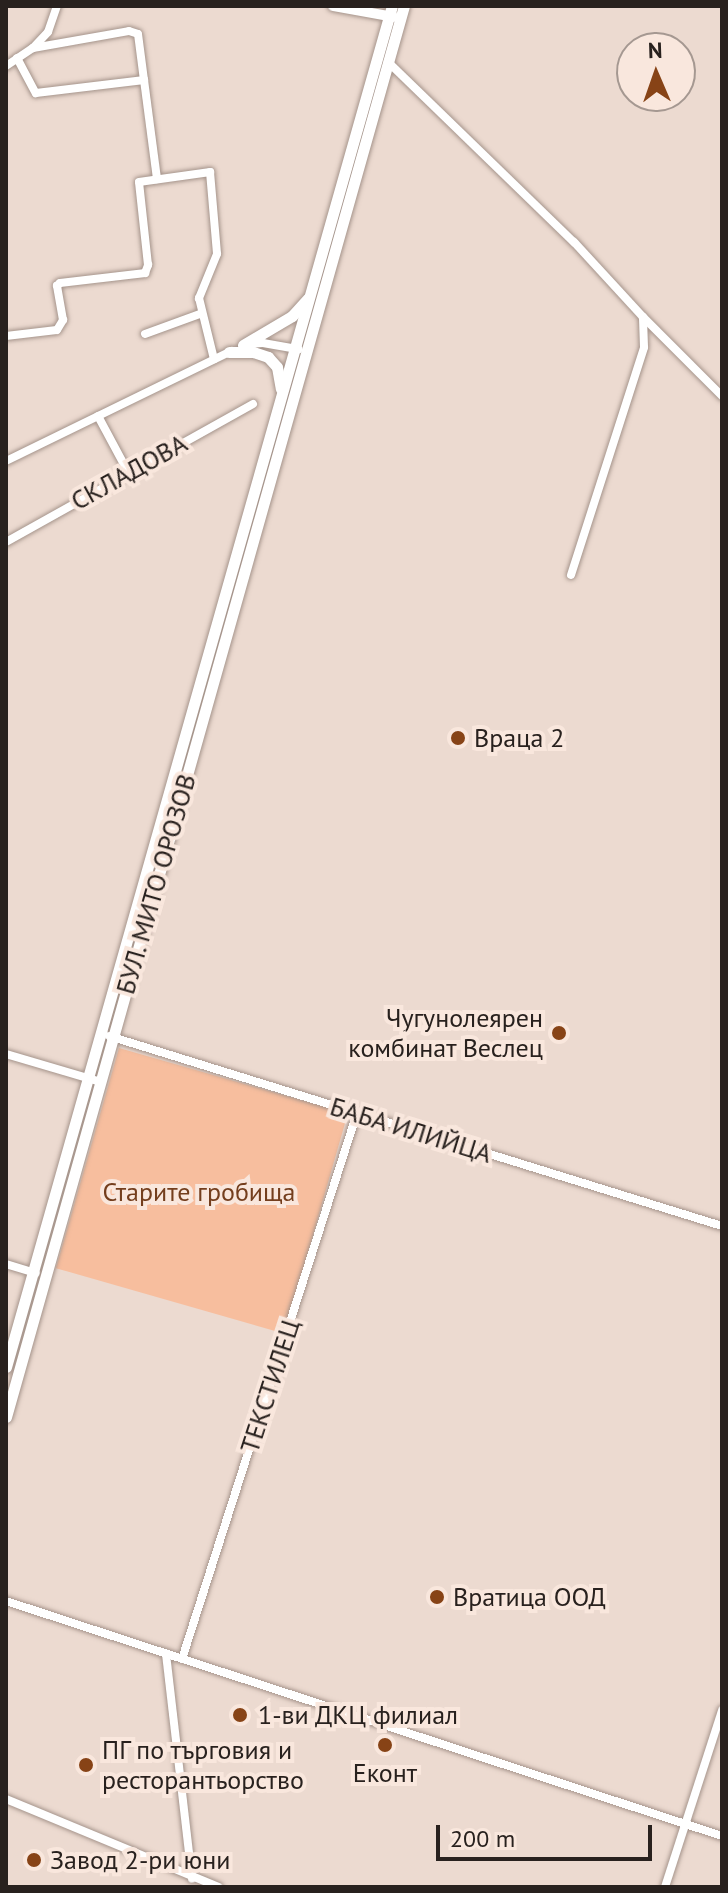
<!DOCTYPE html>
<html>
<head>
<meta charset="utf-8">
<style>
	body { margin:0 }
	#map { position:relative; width:728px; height:1893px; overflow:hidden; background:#ecdad0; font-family:"PT Sans",sans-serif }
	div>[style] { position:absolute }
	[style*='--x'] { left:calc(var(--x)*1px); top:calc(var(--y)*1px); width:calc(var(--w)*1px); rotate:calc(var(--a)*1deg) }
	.green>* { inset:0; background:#f7be9e; transform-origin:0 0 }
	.roads { filter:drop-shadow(0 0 2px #a5948b) drop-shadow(0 0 2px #a5948b) }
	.minor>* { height:8px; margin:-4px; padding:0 4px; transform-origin:4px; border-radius:4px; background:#fff }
	.tertiary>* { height:10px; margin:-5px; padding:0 5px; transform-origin:5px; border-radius:5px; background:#fff }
	.secondary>* { height:11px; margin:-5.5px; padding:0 5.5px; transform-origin:5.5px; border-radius:5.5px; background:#fff }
	.dots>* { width:22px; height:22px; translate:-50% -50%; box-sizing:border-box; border:4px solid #f9e7dd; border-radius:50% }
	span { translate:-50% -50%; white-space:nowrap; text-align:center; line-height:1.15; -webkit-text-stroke:8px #f9e7dd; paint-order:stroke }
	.street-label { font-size:26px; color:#28211e }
	.poi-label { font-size:26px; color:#28211e }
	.left { translate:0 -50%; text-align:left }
	.right { translate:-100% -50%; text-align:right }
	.park-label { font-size:26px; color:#743e1d }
	.frame { position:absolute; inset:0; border:8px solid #28211e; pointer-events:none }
	.north { position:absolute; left:616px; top:32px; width:80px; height:80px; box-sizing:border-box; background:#f9e7dd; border:2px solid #a59891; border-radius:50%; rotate:358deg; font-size:22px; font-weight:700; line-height:32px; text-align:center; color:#28211e }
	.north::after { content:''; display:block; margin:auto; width:28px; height:36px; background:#874316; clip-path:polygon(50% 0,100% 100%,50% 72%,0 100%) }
	.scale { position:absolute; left:436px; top:1825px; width:216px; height:36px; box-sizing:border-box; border:4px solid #28211e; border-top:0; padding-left:10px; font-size:24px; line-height:28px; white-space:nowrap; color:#28211e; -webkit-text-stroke:6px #f9e7dd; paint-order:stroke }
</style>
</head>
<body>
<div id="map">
	<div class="green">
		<i style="left:119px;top:1048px;width:238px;height:229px;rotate:16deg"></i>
	</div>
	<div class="roads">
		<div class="minor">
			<i style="--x:33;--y:48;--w:97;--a:-10"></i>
			<i style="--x:129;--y:31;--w:9;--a:18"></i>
			<i style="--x:138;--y:34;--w:46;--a:82.6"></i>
			<i style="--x:17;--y:58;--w:40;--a:62"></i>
			<i style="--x:36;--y:93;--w:109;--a:-6.9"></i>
			<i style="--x:144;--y:80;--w:100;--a:82.5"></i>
			<i style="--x:388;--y:62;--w:259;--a:44.1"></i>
			<i style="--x:574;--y:242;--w:102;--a:47.4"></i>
			<i style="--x:643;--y:317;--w:112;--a:45"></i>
			<i style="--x:6;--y:66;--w:32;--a:-34"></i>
			<i style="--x:33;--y:48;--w:22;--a:-47"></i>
			<i style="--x:48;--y:32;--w:28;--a:-71"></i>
			<i style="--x:145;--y:334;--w:59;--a:-20"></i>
			<i style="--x:6;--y:336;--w:51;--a:-6.7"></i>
			<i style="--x:57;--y:330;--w:12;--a:-59"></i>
			<i style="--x:63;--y:320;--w:35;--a:-100"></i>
			<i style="--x:57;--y:286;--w:4;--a:-45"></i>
			<i style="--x:60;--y:283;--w:86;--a:-6.7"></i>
			<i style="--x:145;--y:273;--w:9;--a:-69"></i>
			<i style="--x:148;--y:265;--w:83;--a:-96.2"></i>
			<i style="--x:139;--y:182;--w:72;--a:-8"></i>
			<i style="--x:210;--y:172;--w:82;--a:85.1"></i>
			<i style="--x:217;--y:254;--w:48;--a:112.2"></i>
			<i style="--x:199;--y:298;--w:63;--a:76.2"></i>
			<i style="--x:248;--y:344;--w:15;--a:-4"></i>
			<i style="--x:263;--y:343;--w:36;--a:10"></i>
			<i style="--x:98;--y:416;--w:64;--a:61.8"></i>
			<i style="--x:6;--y:461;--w:251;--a:-26"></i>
			<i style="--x:6;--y:542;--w:283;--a:-29.2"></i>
			<i style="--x:571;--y:575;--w:239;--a:-72.2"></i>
			<i style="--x:644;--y:347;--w:30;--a:-92"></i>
			<i style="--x:109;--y:1036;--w:642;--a:17.22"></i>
			<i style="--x:6;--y:1054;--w:99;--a:16.4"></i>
			<i style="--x:6;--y:1264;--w:31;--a:17"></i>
			<i style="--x:6;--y:1601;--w:754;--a:18.17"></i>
			<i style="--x:166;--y:1654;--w:226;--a:83.4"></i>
			<i style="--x:182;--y:1659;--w:573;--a:-72.23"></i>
			<i style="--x:6;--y:1799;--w:230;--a:22.5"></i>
			<i style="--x:665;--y:1887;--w:186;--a:-72.1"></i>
		</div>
		<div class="tertiary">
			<i style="--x:333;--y:6;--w:62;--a:10.2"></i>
		</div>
		<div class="secondary">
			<i style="--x:243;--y:345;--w:57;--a:-30.6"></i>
			<i style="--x:292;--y:316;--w:24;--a:-48"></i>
			<i style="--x:229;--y:352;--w:24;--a:0"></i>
			<i style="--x:253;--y:352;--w:16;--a:18"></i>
			<i style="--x:268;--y:357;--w:13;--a:48"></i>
			<i style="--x:277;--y:367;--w:22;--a:80"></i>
			<i style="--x:6;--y:1367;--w:1415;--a:-74.17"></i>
			<i style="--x:6;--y:1417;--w:1466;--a:-74.25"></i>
		</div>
	</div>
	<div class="dots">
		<i style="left:458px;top:738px;background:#874316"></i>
		<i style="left:559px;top:1033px;background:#874316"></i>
		<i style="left:437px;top:1597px;background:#874316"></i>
		<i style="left:240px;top:1715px;background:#874316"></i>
		<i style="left:385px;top:1745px;background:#874316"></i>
		<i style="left:86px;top:1765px;background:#874316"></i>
		<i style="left:34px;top:1860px;background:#874316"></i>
	</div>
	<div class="street-label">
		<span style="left:129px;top:472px;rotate:-29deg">СКЛАДОВА</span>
		<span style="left:156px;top:884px;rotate:-74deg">БУЛ. МИТО ОРОЗОВ</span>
		<span style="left:411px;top:1130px;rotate:17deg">БАБА ИЛИЙЦА</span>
		<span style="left:270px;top:1386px;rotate:-72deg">ТЕКСТИЛЕЦ</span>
	</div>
	<div class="poi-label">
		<span class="left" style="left:474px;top:738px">Враца 2</span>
		<span class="right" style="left:543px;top:1033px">Чугунолеярен<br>комбинат Веслец</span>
		<span class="left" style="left:453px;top:1597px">Вратица ООД</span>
		<span class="left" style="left:258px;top:1715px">1-ви ДКЦ филиал</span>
		<span class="left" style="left:102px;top:1765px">ПГ по търговия и<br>ресторантьорство</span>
		<span style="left:385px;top:1773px">Еконт</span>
		<span class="left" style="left:50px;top:1860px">Завод 2-ри юни</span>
	</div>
	<div class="park-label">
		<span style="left:199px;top:1192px">Старите гробища</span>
	</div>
	<div class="frame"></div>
	<div class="north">N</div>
	<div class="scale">200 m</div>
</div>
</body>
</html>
